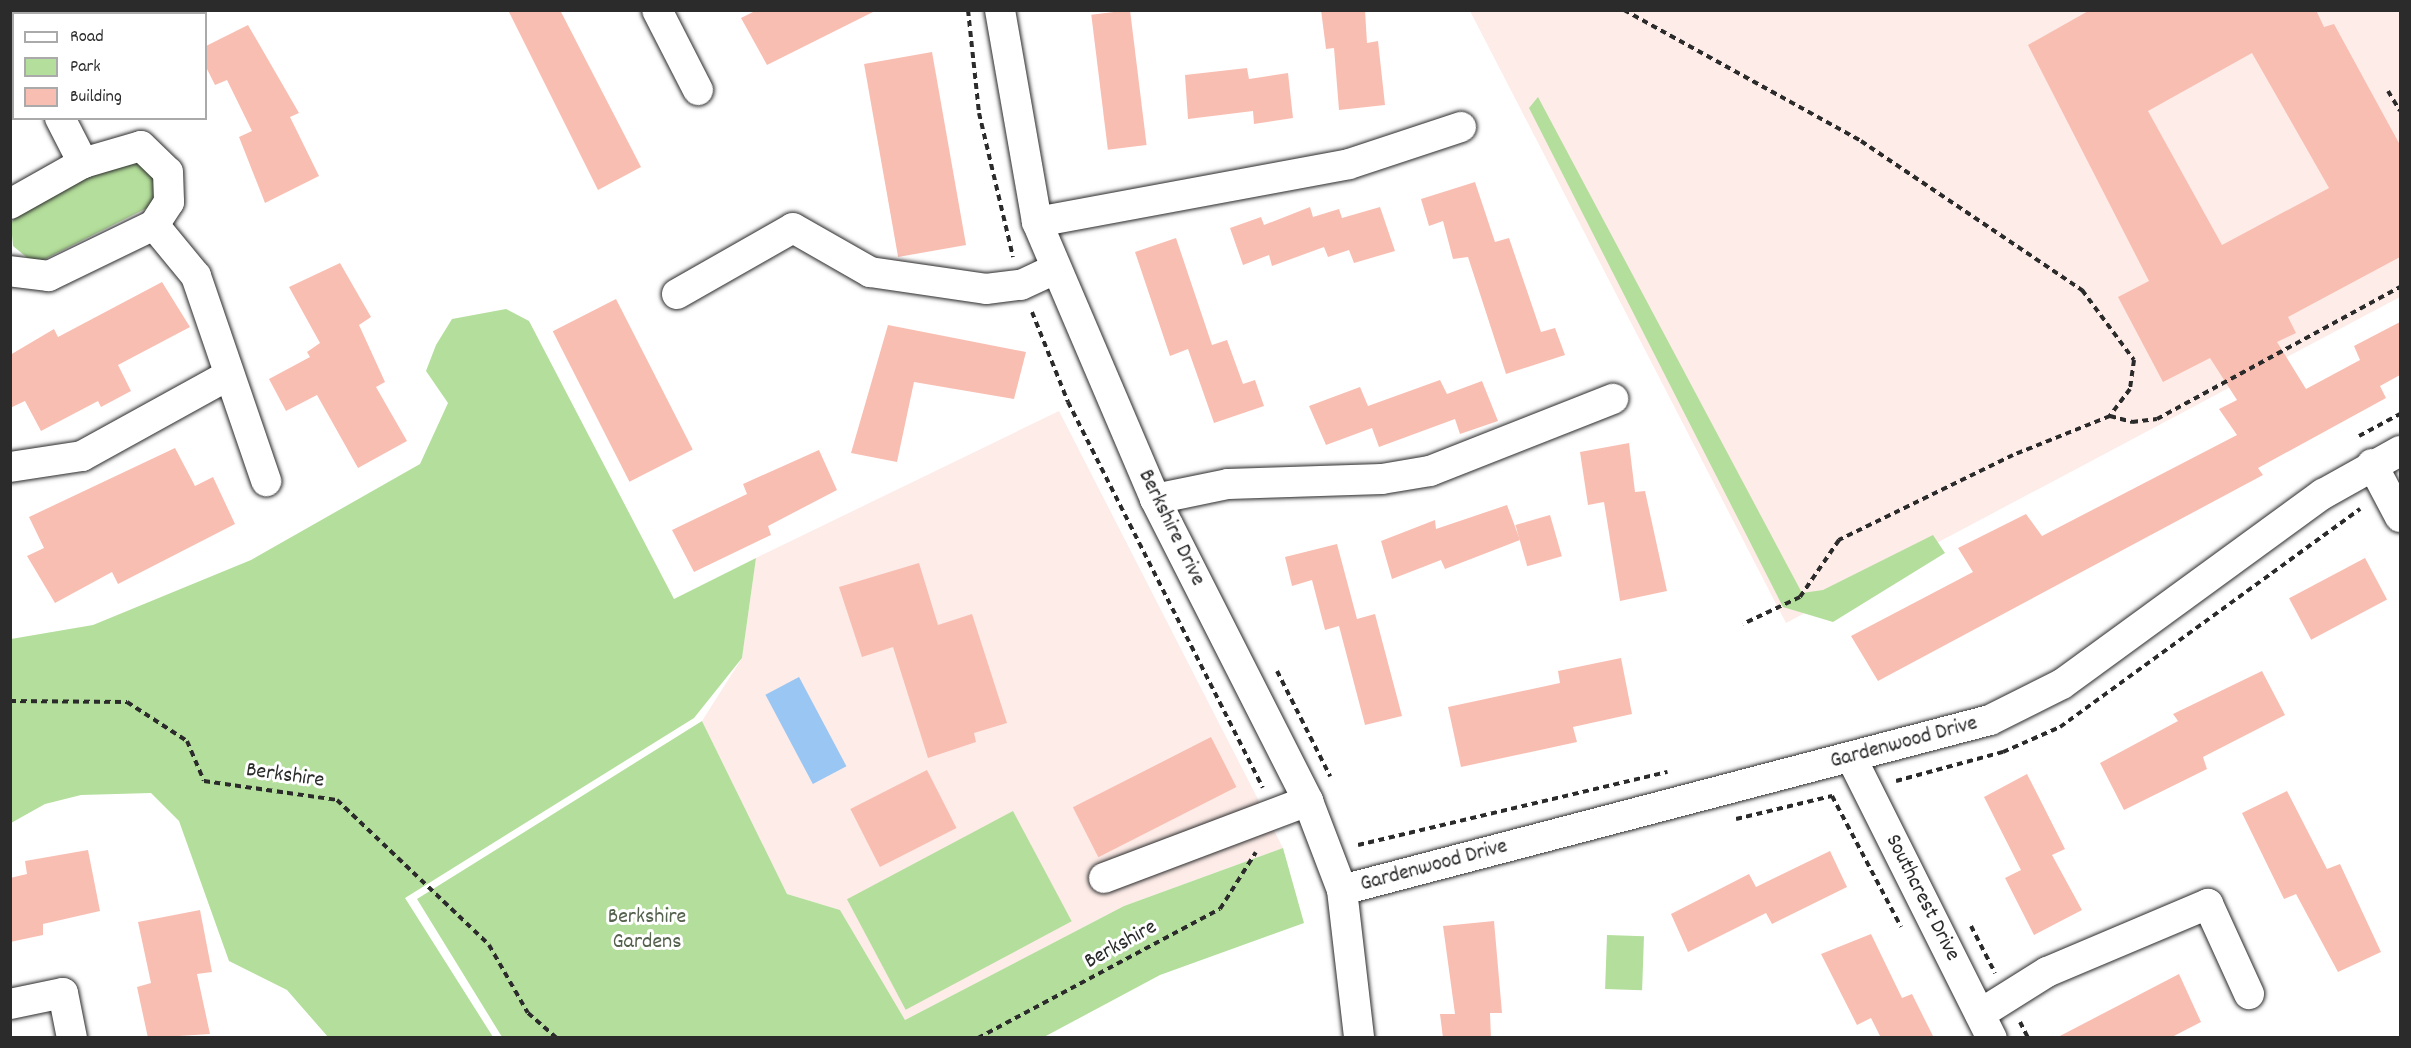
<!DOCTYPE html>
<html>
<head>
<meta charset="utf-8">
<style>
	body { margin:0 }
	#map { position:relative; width:2411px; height:1048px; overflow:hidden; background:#fff; font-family:Dekko,sans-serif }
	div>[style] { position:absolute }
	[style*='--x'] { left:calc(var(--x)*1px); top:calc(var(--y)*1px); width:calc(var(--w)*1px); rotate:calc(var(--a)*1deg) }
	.built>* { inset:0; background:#fdece8 }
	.green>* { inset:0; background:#b4de9b; transform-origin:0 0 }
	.water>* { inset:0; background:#99c6f3; transform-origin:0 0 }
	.building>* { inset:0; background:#f9beb2; transform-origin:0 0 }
	.path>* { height:4px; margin-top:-2px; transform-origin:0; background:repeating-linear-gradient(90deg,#2b2b2b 0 6px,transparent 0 10.5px) }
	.roads { filter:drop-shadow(0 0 2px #2b2b2b) drop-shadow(0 0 2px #2b2b2b) }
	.minor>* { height:30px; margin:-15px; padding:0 15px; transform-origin:15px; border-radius:15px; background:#fff }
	span { translate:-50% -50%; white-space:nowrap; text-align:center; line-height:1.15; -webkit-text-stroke:6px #fff; paint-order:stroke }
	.street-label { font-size:22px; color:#2b2b2b }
	.park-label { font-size:22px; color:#54614d }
	.frame { position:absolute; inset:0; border:12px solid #2b2b2b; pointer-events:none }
	.legend { position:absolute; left:12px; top:12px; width:195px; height:108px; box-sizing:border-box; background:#fff; border:2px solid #aaa; margin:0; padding:8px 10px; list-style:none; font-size:18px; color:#2b2b2b }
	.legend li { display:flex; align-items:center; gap:12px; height:30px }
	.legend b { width:30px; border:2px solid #aaa }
</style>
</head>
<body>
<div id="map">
	<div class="built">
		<i style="clip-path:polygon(1470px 11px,2400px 11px,2400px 297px,1786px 623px)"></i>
		<i style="clip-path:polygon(1059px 411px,1283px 848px,1124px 906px,905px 1020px,840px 910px,787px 894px,702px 721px,742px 658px,756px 558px)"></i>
	</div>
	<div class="green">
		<i style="clip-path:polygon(1538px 97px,1802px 593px,1823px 590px,1933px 535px,1945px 553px,1833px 622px,1783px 607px,1529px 108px)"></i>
		<i style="clip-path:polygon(142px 159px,159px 188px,151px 206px,43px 260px,30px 260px,13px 246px,11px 223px,18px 214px,115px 162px)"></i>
		<i style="clip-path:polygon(506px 309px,529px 321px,674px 599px,756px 558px,742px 658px,694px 718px,405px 898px,493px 1037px,328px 1037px,287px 990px,229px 961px,179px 821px,151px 793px,81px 795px,45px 804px,11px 823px,11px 639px,93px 625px,251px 560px,420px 464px,448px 403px,426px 371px,436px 345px,452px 319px)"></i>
		<i style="clip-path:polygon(702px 721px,787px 894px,840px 910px,905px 1020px,1124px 906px,1283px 848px,1304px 923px,1160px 975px,1044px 1037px,502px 1037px,417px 899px)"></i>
		<i style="left:1013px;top:811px;width:125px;height:188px;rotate:62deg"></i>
		<i style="left:1607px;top:935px;width:37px;height:54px;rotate:2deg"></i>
	</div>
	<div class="water">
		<i style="left:799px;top:677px;width:101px;height:38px;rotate:62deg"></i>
	</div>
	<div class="building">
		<i style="clip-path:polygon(508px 10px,560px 10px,641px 167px,598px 190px)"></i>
		<i style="clip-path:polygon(757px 10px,877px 10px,767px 65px,741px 18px)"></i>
		<i style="left:1130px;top:10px;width:136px;height:39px;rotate:83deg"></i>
		<i style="clip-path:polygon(1321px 10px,1365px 10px,1367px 43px,1378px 41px,1385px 105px,1339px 110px,1334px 48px,1326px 49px)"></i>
		<i style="clip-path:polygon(evenodd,2090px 10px,2316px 10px,2324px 27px,2334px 24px,2400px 145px,2400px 257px,2288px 317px,2296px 333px,2277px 342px,2306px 389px,2360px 360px,2354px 346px,2400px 322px,2400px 375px,2380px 386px,2386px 398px,2258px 468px,2263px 475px,1878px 681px,1851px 636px,1973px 572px,1958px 548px,2026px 514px,2042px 536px,2237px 435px,2219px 409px,2237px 400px,2210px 358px,2163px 382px,2118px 297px,2149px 281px,2028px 45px,2090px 10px,2252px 53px,2329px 188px,2222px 245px,2148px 111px,2252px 53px)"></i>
		<i style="clip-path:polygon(248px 25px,299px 113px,290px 117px,319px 176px,265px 203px,239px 137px,252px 131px,227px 80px,215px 85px,206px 67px,206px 46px)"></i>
		<i style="left:932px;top:52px;width:196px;height:69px;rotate:80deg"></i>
		<i style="clip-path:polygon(1247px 68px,1249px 79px,1288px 73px,1293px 118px,1254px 124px,1253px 111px,1188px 119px,1185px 75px)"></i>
		<i style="clip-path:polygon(1475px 182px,1495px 242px,1509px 238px,1541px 332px,1555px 328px,1565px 355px,1506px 374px,1468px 257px,1453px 259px,1443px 221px,1429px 226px,1421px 199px)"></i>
		<i style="clip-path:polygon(1310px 207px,1313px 217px,1339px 209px,1342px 218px,1380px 207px,1395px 251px,1354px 263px,1349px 250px,1328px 257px,1324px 247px,1272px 266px,1269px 255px,1243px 265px,1230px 228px,1261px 217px,1264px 225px)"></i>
		<i style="clip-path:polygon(1176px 238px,1212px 345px,1227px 340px,1243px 384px,1255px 380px,1264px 406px,1214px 423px,1188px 349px,1170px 356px,1135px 252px)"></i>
		<i style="clip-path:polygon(340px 263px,371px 317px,359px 325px,385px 382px,376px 387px,407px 441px,358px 468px,317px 395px,286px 411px,269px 379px,310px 357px,307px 352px,320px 343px,289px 287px)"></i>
		<i style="clip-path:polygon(162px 282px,190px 327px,118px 365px,131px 391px,101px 407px,98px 401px,41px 431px,25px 401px,10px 408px,10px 355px,54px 329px,58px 337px)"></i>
		<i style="left:616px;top:299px;width:169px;height:71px;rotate:63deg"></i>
		<i style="clip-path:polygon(888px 325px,1026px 352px,1014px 399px,914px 382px,897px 462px,851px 453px)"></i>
		<i style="clip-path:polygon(1440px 380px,1447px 394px,1482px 381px,1498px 421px,1460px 434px,1455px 419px,1379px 447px,1372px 428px,1326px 445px,1309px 406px,1360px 387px,1368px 406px)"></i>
		<i style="clip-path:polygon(1629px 443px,1635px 492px,1645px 491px,1667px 591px,1620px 601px,1604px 502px,1588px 505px,1580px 452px)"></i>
		<i style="clip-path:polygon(175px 448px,195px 486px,213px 477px,235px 524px,118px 584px,112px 572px,55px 603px,27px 556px,44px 548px,29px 517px)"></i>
		<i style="clip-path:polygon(819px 450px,837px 490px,768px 526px,771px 535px,694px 572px,672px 530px,747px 494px,743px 484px)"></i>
		<i style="clip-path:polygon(1507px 505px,1520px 540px,1445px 569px,1441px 560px,1392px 579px,1381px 541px,1435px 520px,1436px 529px)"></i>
		<i style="left:1550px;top:515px;width:43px;height:36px;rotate:74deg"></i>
		<i style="clip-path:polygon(1337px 544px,1357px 619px,1375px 614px,1402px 716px,1365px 725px,1339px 626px,1325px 630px,1312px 580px,1292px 586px,1285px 557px)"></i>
		<i style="left:2365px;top:558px;width:47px;height:86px;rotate:62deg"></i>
		<i style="clip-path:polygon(919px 563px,938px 625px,972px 614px,1007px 723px,974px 733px,976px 742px,928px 758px,893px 647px,862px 657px,839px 587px)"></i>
		<i style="clip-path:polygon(1621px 658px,1632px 714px,1573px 727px,1577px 742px,1461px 767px,1448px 707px,1560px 683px,1558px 671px)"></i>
		<i style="clip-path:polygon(2262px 671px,2285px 715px,2203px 757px,2207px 769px,2124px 810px,2100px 763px,2178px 721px,2173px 714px)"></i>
		<i style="left:1211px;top:737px;width:56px;height:155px;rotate:63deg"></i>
		<i style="left:927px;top:770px;width:65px;height:86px;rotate:63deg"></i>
		<i style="clip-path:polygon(2027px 774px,2065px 849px,2052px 855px,2082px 910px,2034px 935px,2005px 878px,2021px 870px,1984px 797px)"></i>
		<i style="clip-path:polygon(2287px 791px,2327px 869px,2340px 864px,2381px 952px,2338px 972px,2296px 894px,2284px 899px,2242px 813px)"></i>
		<i style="clip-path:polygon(88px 850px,100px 911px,43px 924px,43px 935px,10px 942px,10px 878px,27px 874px,25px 861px)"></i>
		<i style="clip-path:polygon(1830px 851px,1847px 887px,1772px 924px,1766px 913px,1688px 952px,1671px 914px,1749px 874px,1756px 887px)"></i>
		<i style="clip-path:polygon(200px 910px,212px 972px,197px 974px,210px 1034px,148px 1038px,137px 987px,151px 983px,138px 922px)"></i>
		<i style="clip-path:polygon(1494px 921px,1502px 1013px,1490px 1013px,1491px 1038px,1443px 1038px,1440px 1014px,1455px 1014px,1443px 926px)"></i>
		<i style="clip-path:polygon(1871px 934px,1902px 998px,1912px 994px,1934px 1038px,1881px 1038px,1871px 1018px,1857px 1025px,1821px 954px)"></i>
		<i style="clip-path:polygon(2179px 974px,2201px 1022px,2170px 1038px,2056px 1038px)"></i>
	</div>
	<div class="path">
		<i style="--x:968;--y:10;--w:104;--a:83.9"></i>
		<i style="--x:979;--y:113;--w:148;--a:76.7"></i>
		<i style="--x:1624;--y:10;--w:271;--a:28.9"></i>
		<i style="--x:1861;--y:141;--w:267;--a:34"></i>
		<i style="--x:2082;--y:290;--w:87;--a:53.4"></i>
		<i style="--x:2134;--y:360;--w:29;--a:98"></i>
		<i style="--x:2130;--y:389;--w:34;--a:127"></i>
		<i style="--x:2110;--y:416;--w:105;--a:158.1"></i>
		<i style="--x:2013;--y:455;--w:194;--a:154"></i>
		<i style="--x:1839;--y:540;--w:69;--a:124.4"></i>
		<i style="--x:1800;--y:597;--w:63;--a:154.7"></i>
		<i style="--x:2388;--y:91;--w:23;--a:59"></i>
		<i style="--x:1032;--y:312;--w:97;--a:68.2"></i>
		<i style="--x:1068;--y:402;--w:432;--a:63.2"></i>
		<i style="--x:2110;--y:416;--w:23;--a:15"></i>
		<i style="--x:2132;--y:422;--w:25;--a:-7"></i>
		<i style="--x:2157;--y:419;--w:277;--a:-28.5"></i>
		<i style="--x:2359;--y:436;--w:47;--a:-28.2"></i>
		<i style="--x:1277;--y:671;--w:118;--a:63.2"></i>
		<i style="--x:10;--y:701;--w:117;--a:0.5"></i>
		<i style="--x:127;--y:702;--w:72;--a:33"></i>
		<i style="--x:187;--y:741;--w:43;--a:67"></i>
		<i style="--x:204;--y:781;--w:134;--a:8.1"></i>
		<i style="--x:337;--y:800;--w:210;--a:43.6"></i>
		<i style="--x:489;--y:945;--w:78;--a:60.2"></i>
		<i style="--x:528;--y:1013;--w:38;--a:41"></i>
		<i style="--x:1896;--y:781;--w:111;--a:-15.2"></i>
		<i style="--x:2003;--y:752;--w:62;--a:-23.7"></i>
		<i style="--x:2060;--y:727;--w:371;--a:-36"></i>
		<i style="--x:1736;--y:819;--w:99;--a:-13.5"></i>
		<i style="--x:1832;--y:796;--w:148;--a:62.2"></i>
		<i style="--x:1358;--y:845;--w:318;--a:-13.3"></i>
		<i style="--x:1971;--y:926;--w:53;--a:62.9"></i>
		<i style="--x:2020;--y:1022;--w:18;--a:63"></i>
		<i style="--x:978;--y:1038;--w:274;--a:-28.1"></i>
		<i style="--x:1220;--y:909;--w:67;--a:-57.7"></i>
	</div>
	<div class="roads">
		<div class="minor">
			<i style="--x:657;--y:10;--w:90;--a:62.9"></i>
			<i style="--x:1000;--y:10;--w:215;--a:80.1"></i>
			<i style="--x:1037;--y:222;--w:301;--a:66.9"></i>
			<i style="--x:1155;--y:499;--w:339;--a:63.1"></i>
			<i style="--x:1308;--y:801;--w:95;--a:69.1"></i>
			<i style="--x:1342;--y:890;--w:149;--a:83.4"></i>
			<i style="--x:10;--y:31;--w:6;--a:51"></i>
			<i style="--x:60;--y:118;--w:51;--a:62.9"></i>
			<i style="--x:10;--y:204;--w:84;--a:-29.3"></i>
			<i style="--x:83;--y:163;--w:60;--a:-16.3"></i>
			<i style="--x:141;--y:146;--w:37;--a:44"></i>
			<i style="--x:168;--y:172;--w:30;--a:88"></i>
			<i style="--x:169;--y:202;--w:27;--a:123"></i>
			<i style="--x:154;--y:225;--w:117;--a:154.1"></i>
			<i style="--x:49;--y:276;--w:39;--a:-173"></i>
			<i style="--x:1037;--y:222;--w:317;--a:-10.5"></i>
			<i style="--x:1349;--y:164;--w:118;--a:-18.3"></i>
			<i style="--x:154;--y:225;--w:66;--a:50.5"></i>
			<i style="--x:196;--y:276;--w:217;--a:71.1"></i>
			<i style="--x:677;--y:294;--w:133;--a:-29.6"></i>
			<i style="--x:793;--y:228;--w:89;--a:29.7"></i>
			<i style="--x:870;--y:272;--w:117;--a:8.3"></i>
			<i style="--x:986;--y:289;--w:35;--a:-7"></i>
			<i style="--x:1021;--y:285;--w:38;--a:-25"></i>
			<i style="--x:2372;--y:464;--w:60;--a:62.2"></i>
			<i style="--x:10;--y:467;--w:73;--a:-8.7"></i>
			<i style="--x:82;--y:456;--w:166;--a:-28.9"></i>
			<i style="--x:1155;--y:499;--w:75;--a:-11.6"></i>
			<i style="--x:1228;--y:484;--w:154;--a:-1.9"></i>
			<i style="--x:1382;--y:479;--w:49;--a:-9.5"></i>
			<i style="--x:1430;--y:471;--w:197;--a:-21.5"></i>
			<i style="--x:1852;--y:759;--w:312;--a:63.4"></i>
			<i style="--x:1104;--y:878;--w:218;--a:-20.7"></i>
			<i style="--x:1342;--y:890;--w:670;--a:-14.7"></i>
			<i style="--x:1990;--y:720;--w:80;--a:-26.6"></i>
			<i style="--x:2062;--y:684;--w:323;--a:-36.1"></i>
			<i style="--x:2323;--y:494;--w:88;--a:-29.2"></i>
			<i style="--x:10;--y:1004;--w:54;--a:-11.7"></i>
			<i style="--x:63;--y:993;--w:46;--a:78.7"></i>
			<i style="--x:1980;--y:1014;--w:79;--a:-32.1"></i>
			<i style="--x:2047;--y:972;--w:175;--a:-22.9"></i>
			<i style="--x:2208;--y:904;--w:99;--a:65.5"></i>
		</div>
	</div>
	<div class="street-label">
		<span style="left:1171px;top:528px;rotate:64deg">Berkshire Drive</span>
		<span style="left:1904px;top:743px;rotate:-15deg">Gardenwood Drive</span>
		<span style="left:285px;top:776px;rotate:8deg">Berkshire</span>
		<span style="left:1434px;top:866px;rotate:-15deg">Gardenwood Drive</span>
		<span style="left:1922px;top:898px;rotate:63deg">Southcrest Drive</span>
		<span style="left:1121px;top:945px;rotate:-29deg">Berkshire</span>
	</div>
	<div class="park-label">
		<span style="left:647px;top:930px">Berkshire<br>Gardens</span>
	</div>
	<div class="frame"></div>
	<ul class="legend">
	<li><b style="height:8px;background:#fff"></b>Road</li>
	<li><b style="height:16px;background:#b4de9b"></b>Park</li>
	<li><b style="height:16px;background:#f9beb2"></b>Building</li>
	</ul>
</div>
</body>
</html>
